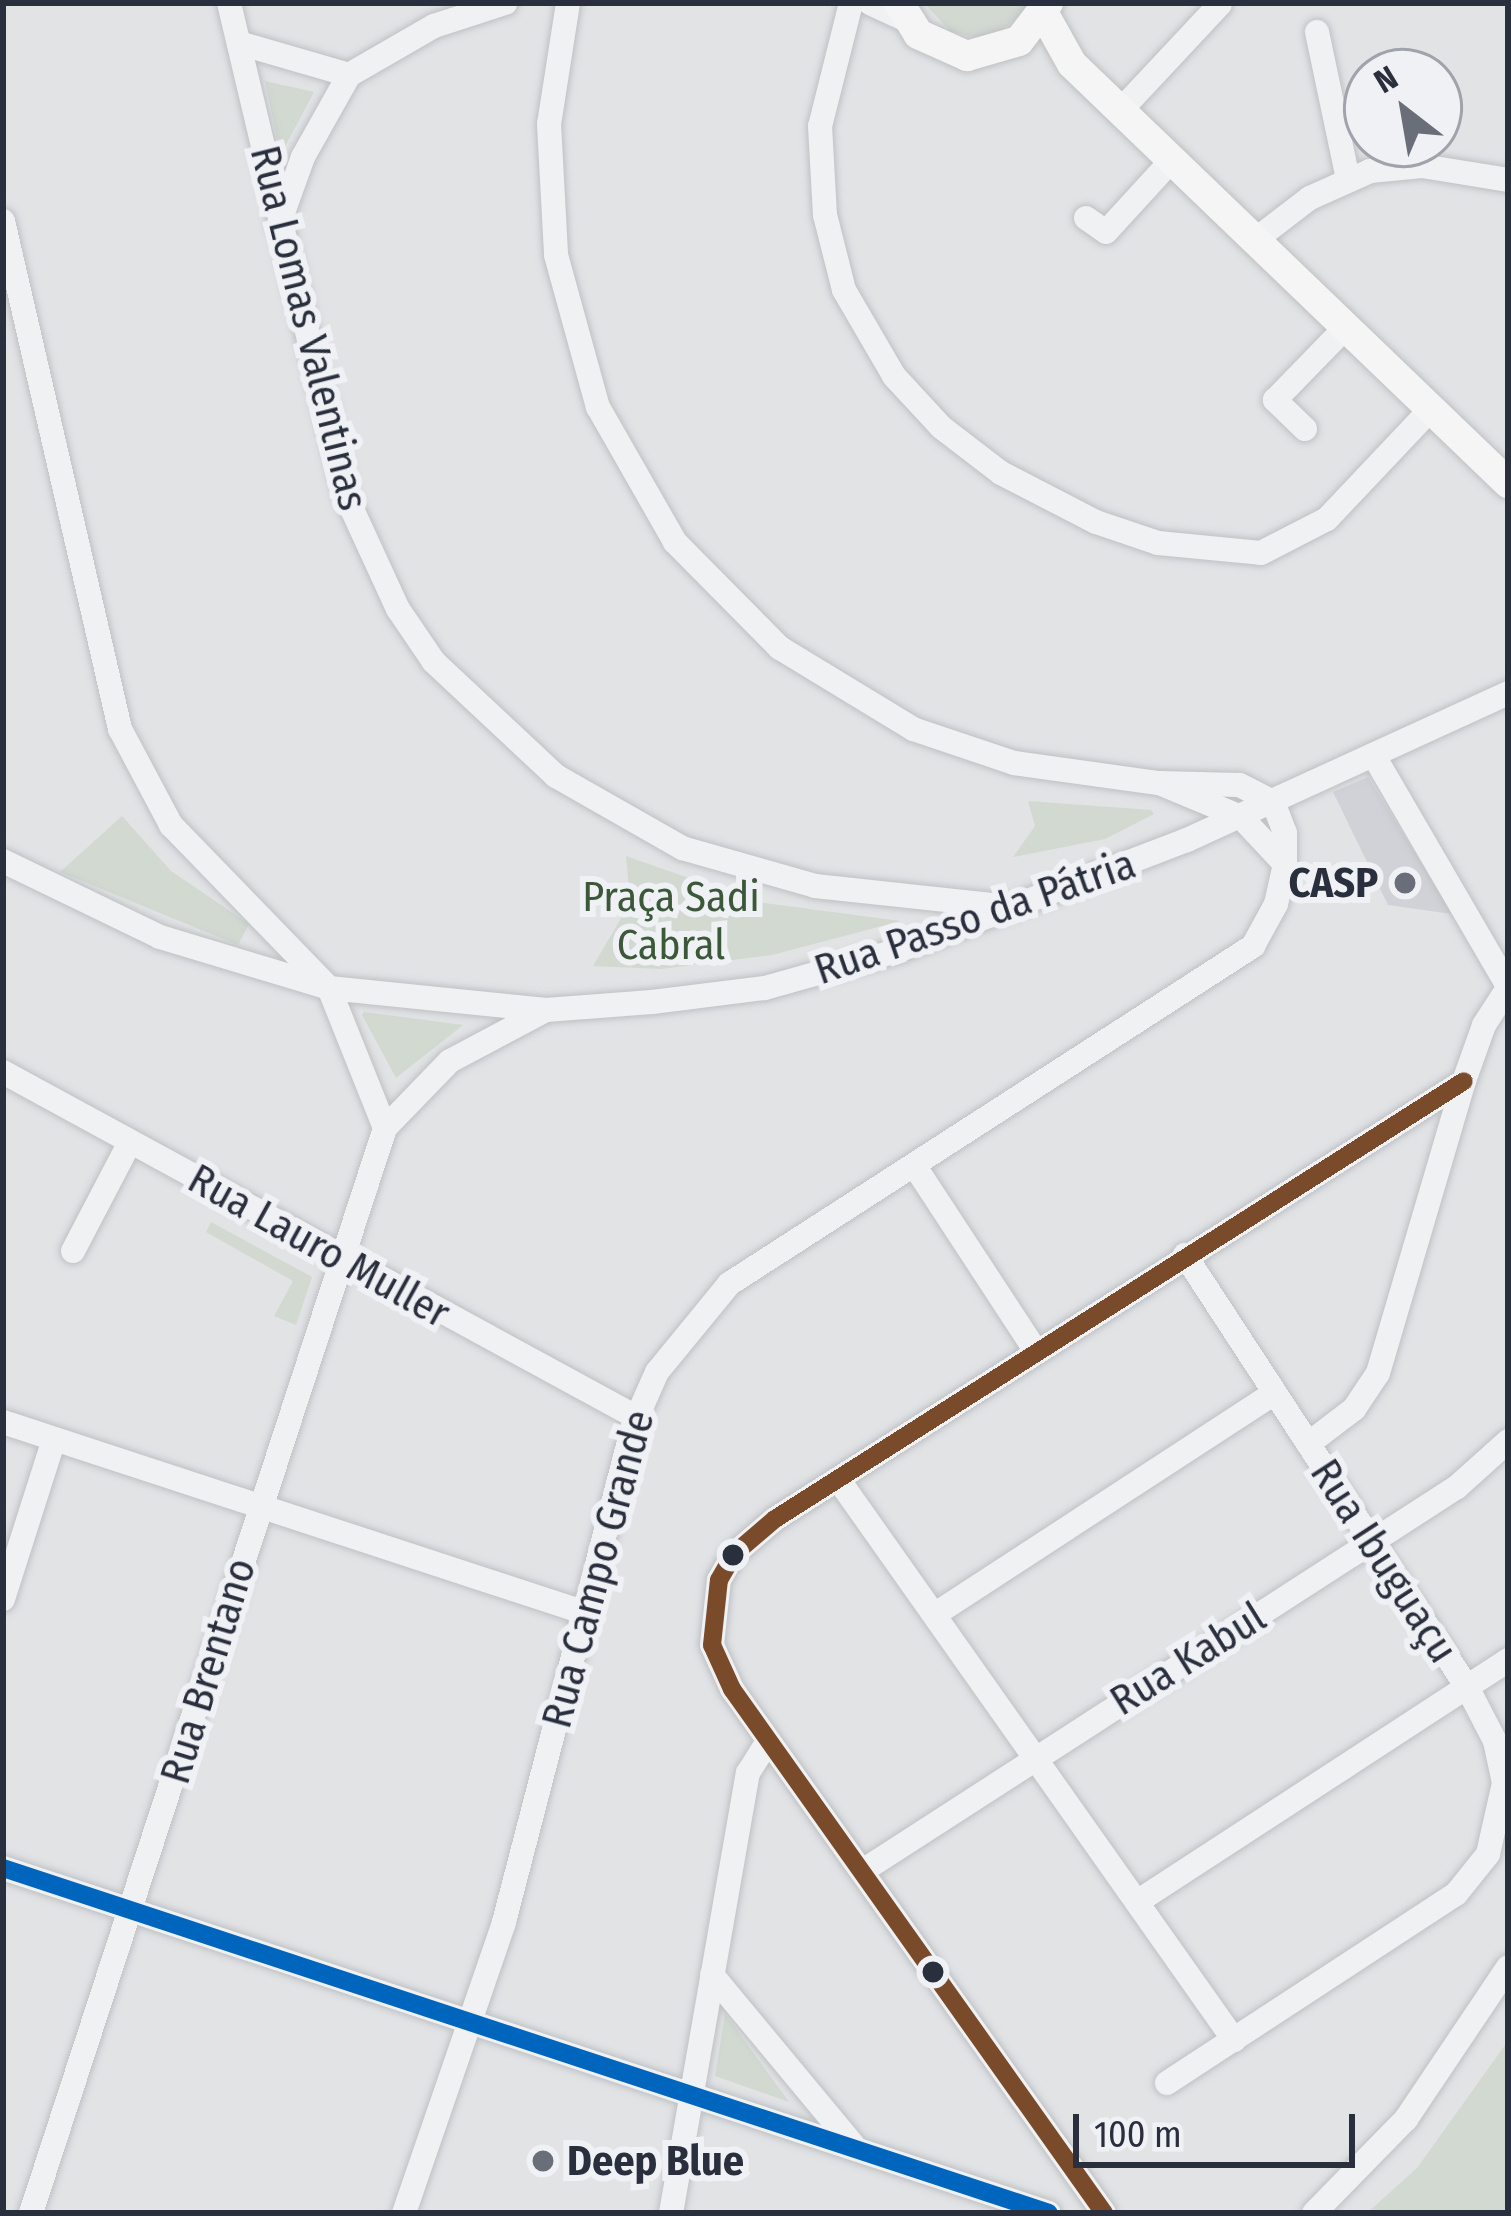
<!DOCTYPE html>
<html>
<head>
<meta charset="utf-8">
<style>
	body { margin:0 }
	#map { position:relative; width:1511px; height:2216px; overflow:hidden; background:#e1e3e5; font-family:"Fira Sans Condensed",sans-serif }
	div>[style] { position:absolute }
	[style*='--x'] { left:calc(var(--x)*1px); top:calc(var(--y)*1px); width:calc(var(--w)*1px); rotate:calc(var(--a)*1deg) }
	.built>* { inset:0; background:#d0d2d8 }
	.green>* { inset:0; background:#d1d9d1 }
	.roads { filter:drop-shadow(0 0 3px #bfc1c3) drop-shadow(0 0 3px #bfc1c3) }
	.minor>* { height:24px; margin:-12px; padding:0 12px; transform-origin:12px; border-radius:12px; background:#f0f1f3 }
	.major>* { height:30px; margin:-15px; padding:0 15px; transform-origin:15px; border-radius:15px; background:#f5f5f6 }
	.bus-1>* { height:18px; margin:-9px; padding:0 9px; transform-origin:9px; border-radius:9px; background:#7a4b2a }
	.bus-2>* { height:18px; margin:-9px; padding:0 9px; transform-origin:9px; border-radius:9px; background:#0065bd }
	.dots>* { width:33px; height:33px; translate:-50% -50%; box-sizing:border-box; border:6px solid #eff1f5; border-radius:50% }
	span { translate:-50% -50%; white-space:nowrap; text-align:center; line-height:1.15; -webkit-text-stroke:12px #eff1f5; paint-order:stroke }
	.street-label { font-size:42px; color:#2a2f3d }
	.poi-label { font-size:42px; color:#2a2f3d; font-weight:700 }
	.right { translate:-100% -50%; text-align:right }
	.left { translate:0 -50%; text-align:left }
	.park-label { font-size:42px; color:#3b5838 }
	.frame { position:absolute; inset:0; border:6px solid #2a2f3d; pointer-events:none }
	.north { position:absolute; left:1343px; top:48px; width:120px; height:120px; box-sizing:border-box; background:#eff1f5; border:3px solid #a0a3ab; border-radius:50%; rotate:329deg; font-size:33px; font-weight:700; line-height:48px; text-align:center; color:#2a2f3d }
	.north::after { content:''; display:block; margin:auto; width:42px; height:54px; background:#6a6e78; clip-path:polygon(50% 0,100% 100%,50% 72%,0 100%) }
	.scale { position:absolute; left:1073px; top:2114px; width:282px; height:54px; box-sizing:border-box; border:6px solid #2a2f3d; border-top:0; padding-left:15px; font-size:36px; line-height:42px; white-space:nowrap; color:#2a2f3d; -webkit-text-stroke:9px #eff1f5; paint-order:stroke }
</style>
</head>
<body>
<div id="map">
	<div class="built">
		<i style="clip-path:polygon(1368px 777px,1405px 837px,1452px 914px,1388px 905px,1333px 792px)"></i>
	</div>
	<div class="green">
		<i style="clip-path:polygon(924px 3px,1033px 3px,998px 34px,974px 37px,951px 32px)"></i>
		<i style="clip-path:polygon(265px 81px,314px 92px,283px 150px,278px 143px)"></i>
		<i style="clip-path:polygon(1028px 801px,1151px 810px,1154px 814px,1105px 839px,1013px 857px,1035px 826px)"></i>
		<i style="clip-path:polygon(122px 816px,171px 871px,249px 924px,238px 945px,60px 872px)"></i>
		<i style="clip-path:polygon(626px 856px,757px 902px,901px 921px,772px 955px,661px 969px,593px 966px,630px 903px)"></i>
		<i style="clip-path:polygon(362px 1015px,364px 1012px,463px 1025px,396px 1078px)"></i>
		<i style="clip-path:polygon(211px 1222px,312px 1277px,296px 1325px,274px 1316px,293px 1281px,206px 1232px)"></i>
		<i style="clip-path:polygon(725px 2014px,729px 2019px,789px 2102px,715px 2076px)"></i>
		<i style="clip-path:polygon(1508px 2041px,1508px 2213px,1367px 2213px,1417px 2168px)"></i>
	</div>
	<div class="roads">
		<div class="minor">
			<i style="--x:229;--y:3;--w:507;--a:76.65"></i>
			<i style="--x:346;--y:496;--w:124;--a:65.3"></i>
			<i style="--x:398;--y:609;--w:64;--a:55.8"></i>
			<i style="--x:434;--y:662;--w:167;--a:43.1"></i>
			<i style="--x:556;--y:776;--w:145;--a:29.7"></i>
			<i style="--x:682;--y:848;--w:138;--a:15.9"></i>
			<i style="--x:815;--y:886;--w:189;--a:6.1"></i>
			<i style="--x:568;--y:3;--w:122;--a:98.9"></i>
			<i style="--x:549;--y:124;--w:131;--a:86.9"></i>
			<i style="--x:556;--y:255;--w:158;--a:74.6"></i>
			<i style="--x:598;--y:407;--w:155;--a:60.3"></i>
			<i style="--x:675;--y:542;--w:149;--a:45.3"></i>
			<i style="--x:780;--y:648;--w:156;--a:31.3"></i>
			<i style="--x:913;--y:729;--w:107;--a:18.6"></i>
			<i style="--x:1014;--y:763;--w:146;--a:7.9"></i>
			<i style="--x:851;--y:3;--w:127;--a:104.1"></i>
			<i style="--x:820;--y:126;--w:89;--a:86.8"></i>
			<i style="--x:825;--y:215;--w:77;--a:75.8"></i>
			<i style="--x:844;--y:290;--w:99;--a:59.8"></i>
			<i style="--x:894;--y:376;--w:69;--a:47.3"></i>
			<i style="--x:941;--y:427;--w:76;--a:37.5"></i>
			<i style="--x:1001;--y:473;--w:107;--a:27.3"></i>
			<i style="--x:1096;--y:522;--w:65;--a:18.7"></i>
			<i style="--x:1158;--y:543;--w:103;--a:5.5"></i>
			<i style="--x:1261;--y:553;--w:74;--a:-27.3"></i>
			<i style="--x:1327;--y:519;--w:151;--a:-46.6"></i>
			<i style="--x:870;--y:3;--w:40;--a:25"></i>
			<i style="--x:1317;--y:32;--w:150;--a:78.1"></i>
			<i style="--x:239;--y:43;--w:115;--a:16.2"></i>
			<i style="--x:349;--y:75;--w:98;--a:-30"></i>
			<i style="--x:434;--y:26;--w:75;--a:-17.9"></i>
			<i style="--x:1120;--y:111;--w:146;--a:-46.9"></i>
			<i style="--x:1086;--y:218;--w:24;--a:35"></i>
			<i style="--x:1106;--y:232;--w:98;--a:-47.5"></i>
			<i style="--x:3;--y:221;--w:521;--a:77.03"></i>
			<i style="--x:120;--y:729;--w:109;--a:62"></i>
			<i style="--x:171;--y:825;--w:227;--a:45.9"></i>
			<i style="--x:329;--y:988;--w:151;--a:68.2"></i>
			<i style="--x:279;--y:224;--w:71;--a:-70.3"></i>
			<i style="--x:303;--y:157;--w:94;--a:-60.7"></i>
			<i style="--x:1255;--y:240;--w:69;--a:-37.4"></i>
			<i style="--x:1310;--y:198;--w:66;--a:-24.2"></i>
			<i style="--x:1370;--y:171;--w:52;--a:-5.5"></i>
			<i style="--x:1422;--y:166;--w:87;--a:9.2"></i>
			<i style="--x:1305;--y:429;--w:42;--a:-136"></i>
			<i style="--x:1275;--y:400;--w:102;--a:-45.8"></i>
			<i style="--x:1374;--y:756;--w:266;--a:59.8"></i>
			<i style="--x:3;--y:861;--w:174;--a:25.8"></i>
			<i style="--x:160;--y:937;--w:177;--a:16.8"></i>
			<i style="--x:329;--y:988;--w:218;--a:5.8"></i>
			<i style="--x:546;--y:1010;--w:106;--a:-4.3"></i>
			<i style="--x:652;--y:1002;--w:114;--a:-7.1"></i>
			<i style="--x:765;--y:988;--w:140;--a:-15.7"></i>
			<i style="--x:900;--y:950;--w:307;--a:-21"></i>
			<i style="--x:1187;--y:840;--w:353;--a:-24.6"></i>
			<i style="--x:3;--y:1072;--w:721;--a:28.59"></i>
			<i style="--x:916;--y:1168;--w:215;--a:56.8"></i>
			<i style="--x:73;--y:1251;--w:123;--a:-62.4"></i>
			<i style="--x:3;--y:1422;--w:610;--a:18.14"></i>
			<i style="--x:1308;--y:1444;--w:58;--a:-37.3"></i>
			<i style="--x:1354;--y:1409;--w:43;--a:-56.3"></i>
			<i style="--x:1378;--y:1373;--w:304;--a:-73.6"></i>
			<i style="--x:1464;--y:1081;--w:59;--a:-70.3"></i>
			<i style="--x:1484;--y:1025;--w:44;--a:-57"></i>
			<i style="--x:838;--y:1479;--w:687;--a:54.78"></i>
			<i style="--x:3;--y:1599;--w:168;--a:-72.3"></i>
			<i style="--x:937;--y:1613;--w:403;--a:-33.1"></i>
			<i style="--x:3;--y:1868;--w:1101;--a:18.25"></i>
			<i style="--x:864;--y:1870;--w:706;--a:-32.86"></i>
			<i style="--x:1457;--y:1487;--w:69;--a:-42"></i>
			<i style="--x:1137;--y:1902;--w:443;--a:-33.1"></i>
			<i style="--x:712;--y:1975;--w:224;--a:50.3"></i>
			<i style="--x:1167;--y:2083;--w:345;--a:-33.2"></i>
			<i style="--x:1456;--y:1894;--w:51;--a:-51.3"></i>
			<i style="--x:1488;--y:1854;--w:73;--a:-77.3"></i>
			<i style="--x:1504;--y:1783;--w:43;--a:-102.1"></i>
			<i style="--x:1495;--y:1741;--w:61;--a:-117.4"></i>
			<i style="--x:1467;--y:1687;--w:516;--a:-123.14"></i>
			<i style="--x:31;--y:2213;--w:1141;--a:-71.93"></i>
			<i style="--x:385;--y:1128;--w:93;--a:-45.9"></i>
			<i style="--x:450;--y:1061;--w:106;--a:-28"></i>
			<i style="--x:404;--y:2213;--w:308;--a:-71"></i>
			<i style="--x:504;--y:1922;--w:513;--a:-75.42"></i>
			<i style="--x:633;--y:1426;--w:59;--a:-66"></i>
			<i style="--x:657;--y:1372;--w:114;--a:-50.7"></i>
			<i style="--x:729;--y:1284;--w:624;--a:-32.82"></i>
			<i style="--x:1253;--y:946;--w:48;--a:-61.3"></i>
			<i style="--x:1276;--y:904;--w:41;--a:-77.3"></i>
			<i style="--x:1285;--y:864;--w:31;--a:-90"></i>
			<i style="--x:1285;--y:833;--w:33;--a:-111"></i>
			<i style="--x:1273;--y:802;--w:38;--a:-153"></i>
			<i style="--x:1239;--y:785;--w:80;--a:-178.6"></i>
			<i style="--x:1159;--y:783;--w:89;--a:22.5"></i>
			<i style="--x:1241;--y:817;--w:64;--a:46.9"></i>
			<i style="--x:671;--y:2213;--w:447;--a:-80.1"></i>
			<i style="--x:748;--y:1773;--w:38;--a:-58"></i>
			<i style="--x:1104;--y:2213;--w:643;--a:-125.37"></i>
			<i style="--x:732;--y:1689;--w:48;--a:-114.4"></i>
			<i style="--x:712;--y:1645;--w:65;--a:-83.9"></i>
			<i style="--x:719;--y:1580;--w:30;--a:-60"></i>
			<i style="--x:734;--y:1554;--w:54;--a:-40.5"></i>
			<i style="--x:775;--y:1519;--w:816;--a:-32.44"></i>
			<i style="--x:1314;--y:2213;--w:132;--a:-45.6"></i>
			<i style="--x:1406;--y:2119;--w:183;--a:-56.1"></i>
		</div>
		<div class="major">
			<i style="--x:899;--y:3;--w:36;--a:58"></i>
			<i style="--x:918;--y:34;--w:54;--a:24.2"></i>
			<i style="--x:967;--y:56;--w:54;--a:-16.1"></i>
			<i style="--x:1019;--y:41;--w:48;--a:-52.7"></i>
			<i style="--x:1044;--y:14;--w:57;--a:60.8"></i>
			<i style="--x:1072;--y:64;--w:605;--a:43.86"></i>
		</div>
	</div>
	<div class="bus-1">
		<i style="--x:1104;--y:2213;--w:643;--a:-125.37"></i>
		<i style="--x:732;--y:1689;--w:48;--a:-114.4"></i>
		<i style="--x:712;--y:1645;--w:65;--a:-83.9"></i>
		<i style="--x:719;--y:1580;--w:30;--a:-60"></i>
		<i style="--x:734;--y:1554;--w:54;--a:-40.5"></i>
		<i style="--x:775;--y:1519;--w:816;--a:-32.44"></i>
	</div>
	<div class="bus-2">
		<i style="--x:3;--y:1868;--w:1101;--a:18.25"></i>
	</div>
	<div class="dots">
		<i style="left:1405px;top:883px;background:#6a6e78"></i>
		<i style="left:733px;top:1555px;background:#2a2f3d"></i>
		<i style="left:933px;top:1972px;background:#2a2f3d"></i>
		<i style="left:543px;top:2161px;background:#6a6e78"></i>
	</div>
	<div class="street-label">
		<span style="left:309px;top:328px;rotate:76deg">Rua Lomas Valentinas</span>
		<span style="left:975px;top:917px;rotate:-19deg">Rua Passo da Pátria</span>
		<span style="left:319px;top:1246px;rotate:29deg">Rua Lauro Muller</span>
		<span style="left:1384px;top:1561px;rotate:57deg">Rua Ibuguaçu</span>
		<span style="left:598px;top:1569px;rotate:-75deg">Rua Campo Grande</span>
		<span style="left:1188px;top:1659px;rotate:-32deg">Rua Kabul</span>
		<span style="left:208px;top:1671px;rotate:-73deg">Rua Brentano</span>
	</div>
	<div class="poi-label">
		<span class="right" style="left:1378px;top:883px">CASP</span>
		<span class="left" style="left:567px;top:2161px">Deep Blue</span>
	</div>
	<div class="park-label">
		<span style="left:671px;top:921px">Praça Sadi<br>Cabral</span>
	</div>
	<div class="frame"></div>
	<div class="north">N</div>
	<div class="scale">100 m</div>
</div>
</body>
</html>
